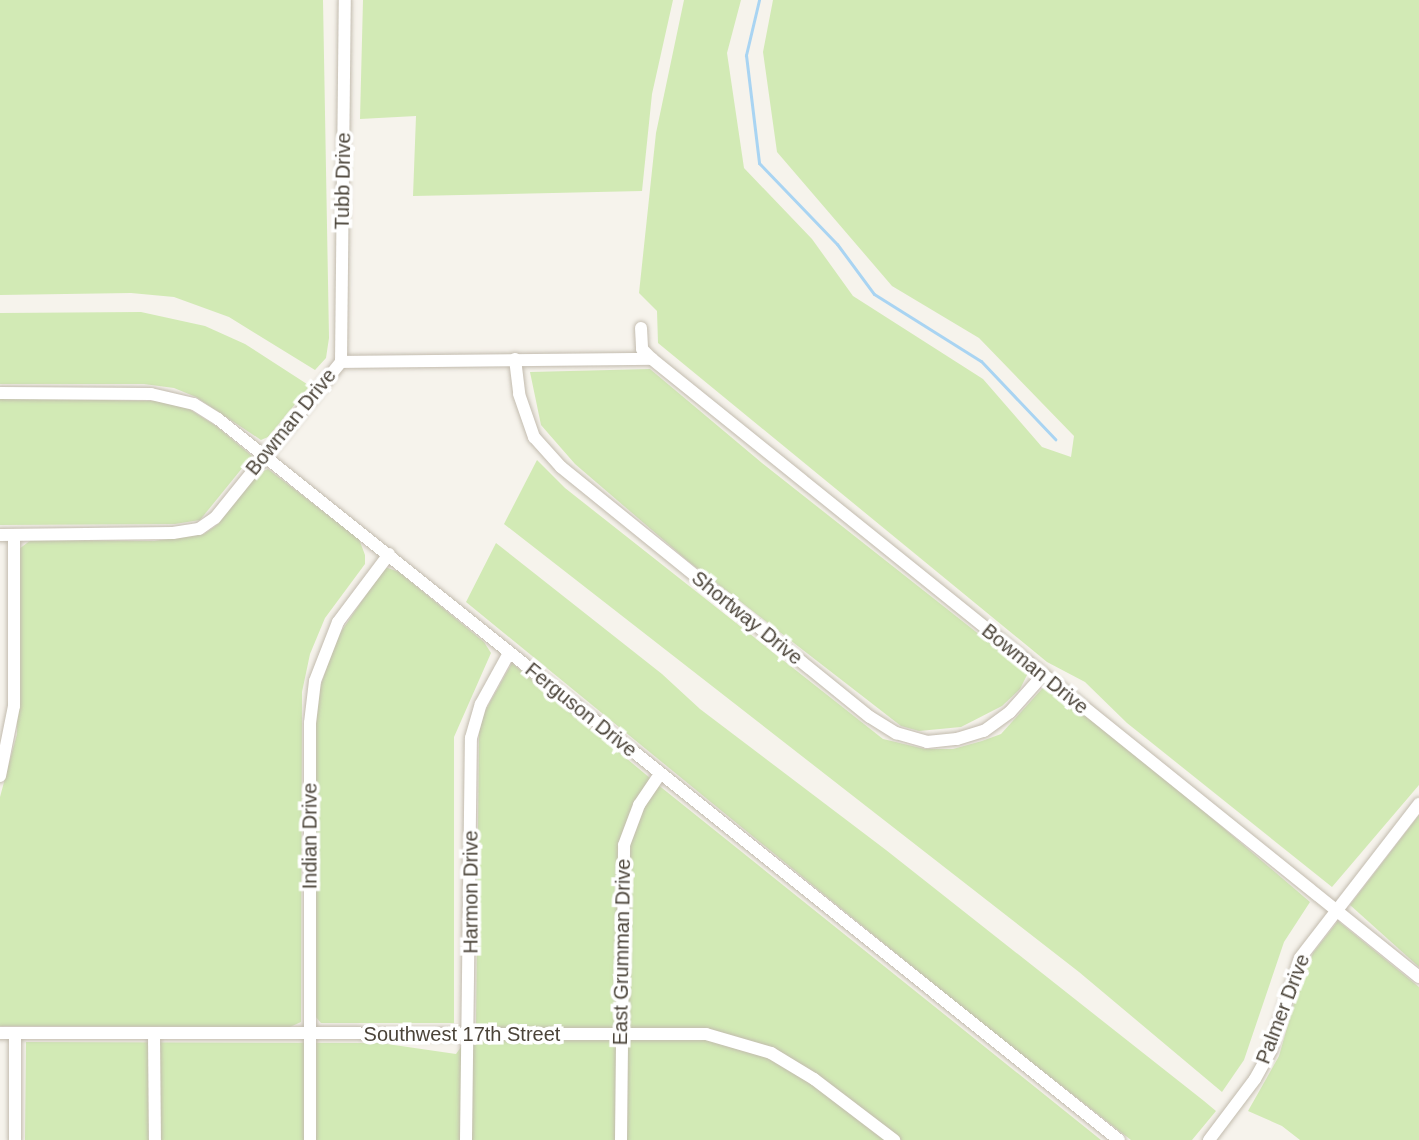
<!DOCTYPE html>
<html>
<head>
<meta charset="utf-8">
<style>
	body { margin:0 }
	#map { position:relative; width:1419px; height:1140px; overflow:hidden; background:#f6f3ec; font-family:Helvetica,sans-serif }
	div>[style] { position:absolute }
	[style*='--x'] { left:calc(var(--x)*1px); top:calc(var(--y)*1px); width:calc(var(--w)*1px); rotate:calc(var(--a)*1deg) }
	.green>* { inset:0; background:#d2eab5 }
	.stream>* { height:3px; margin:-1.5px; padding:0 1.5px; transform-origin:1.5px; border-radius:1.5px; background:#a9d4f2 }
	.roads { filter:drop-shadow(0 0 2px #c2bbae) drop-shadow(0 0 2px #c2bbae) }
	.minor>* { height:12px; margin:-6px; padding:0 6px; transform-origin:6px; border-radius:6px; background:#fff }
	span { translate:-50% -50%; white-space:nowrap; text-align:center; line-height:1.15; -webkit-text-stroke:7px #fff; paint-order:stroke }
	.street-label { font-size:20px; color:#4b4439 }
</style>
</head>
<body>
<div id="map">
	<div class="green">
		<i style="clip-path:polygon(0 0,323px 0,329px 338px,326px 358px,315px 370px,229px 317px,174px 297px,131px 293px,0 295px)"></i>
		<i style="clip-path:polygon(363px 0,673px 0,652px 94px,642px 191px,413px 196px,416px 116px,360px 119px)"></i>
		<i style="clip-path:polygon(684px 0,741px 0,727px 53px,744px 168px,812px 239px,853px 296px,983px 379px,1042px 447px,1071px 457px,1074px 436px,979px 338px,892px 286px,777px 152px,763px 52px,773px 0,1419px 0,1419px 785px,1332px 887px,1127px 723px,1085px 682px,1047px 662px,658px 343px,657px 311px,639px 293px,656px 133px)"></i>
		<i style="clip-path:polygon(141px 312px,205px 326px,245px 344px,310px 386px,268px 437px,261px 440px,196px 397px,174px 388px,144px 384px,0 384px,0 313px)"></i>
		<i style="clip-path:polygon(650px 369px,762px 463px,1028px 673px,1020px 689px,1002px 706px,961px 727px,919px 731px,901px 726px,688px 561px,575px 464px,541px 425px,530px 372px)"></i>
		<i style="clip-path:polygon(0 398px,157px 401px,189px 409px,216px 426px,252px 456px,200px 520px,175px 524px,0 525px)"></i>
		<i style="clip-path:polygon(537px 460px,565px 488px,883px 739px,925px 749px,953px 749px,982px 741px,1001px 734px,1050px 680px,1310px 902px,1284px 942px,1244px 1060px,1222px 1092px,1079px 972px,504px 524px)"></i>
		<i style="clip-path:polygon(268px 469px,359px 539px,365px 555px,365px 564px,325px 618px,310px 654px,302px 692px,301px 1022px,290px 1027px,0 1026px,0 797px,17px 734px,19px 549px,31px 540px,154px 541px,204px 534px,217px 525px,253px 476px)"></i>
		<i style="clip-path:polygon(496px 543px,662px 674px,700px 709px,886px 850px,1204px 1101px,1216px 1111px,1192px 1140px,1131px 1140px,980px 1022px,466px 602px)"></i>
		<i style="clip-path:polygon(385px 567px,399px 572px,484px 642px,491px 653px,454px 737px,454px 1023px,321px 1023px,315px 1016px,315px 735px,320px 688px,336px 639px)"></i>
		<i style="clip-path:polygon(512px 663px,662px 788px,1101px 1140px,25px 1140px,26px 1042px,380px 1043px,456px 1054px,476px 1026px,479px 733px,484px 713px)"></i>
		<i style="clip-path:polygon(1419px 815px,1419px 967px,1350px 905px)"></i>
		<i style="clip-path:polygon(1338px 921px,1419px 987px,1419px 1140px,1300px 1140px,1282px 1126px,1248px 1111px,1279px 1056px,1300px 982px,1313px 953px)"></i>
	</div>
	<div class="stream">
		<i style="--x:759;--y:0;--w:57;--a:103.3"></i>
		<i style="--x:746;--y:55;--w:109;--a:83.1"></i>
		<i style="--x:759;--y:163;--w:112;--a:46.1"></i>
		<i style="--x:837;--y:244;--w:62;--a:53.5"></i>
		<i style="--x:874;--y:294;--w:126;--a:32.1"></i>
		<i style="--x:981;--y:361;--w:108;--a:46.5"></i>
	</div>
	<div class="roads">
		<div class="minor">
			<i style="--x:641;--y:328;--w:21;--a:87"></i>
			<i style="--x:642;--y:349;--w:14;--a:45"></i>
			<i style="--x:652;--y:359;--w:985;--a:38.86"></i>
			<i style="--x:515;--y:359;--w:35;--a:83"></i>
			<i style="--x:519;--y:394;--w:46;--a:70.8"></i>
			<i style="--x:534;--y:437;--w:40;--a:48"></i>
			<i style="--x:561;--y:467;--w:397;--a:39"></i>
			<i style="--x:870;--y:717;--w:31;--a:32"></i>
			<i style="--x:896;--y:733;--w:32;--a:16"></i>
			<i style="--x:927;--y:742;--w:30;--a:-6"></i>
			<i style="--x:957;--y:739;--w:28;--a:-17"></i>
			<i style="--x:984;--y:731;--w:32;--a:-36"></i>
			<i style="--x:1010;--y:712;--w:50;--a:-48.3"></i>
			<i style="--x:341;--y:362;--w:362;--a:-89.4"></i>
			<i style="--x:0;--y:393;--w:151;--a:0.4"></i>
			<i style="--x:151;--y:394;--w:44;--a:13.1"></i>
			<i style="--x:194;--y:404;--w:28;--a:32"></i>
			<i style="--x:218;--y:419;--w:1154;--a:38.67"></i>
			<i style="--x:0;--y:535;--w:173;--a:-0.7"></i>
			<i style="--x:173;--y:533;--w:26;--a:-9"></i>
			<i style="--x:199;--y:529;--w:19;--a:-35"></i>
			<i style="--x:215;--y:518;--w:201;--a:-51.1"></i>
			<i style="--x:341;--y:362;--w:311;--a:-0.6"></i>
			<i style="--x:0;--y:776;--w:71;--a:-78.7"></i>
			<i style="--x:14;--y:706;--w:171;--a:-90"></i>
			<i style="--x:0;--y:1033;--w:706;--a:0.08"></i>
			<i style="--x:706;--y:1034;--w:68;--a:16.3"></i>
			<i style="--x:771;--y:1053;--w:50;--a:31.2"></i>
			<i style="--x:814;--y:1079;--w:101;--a:37.3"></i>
			<i style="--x:15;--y:1033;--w:107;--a:90"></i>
			<i style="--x:154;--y:1034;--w:106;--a:89.5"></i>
			<i style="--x:310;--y:1140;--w:417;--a:-90"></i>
			<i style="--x:310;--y:723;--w:42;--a:-83.2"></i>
			<i style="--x:315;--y:681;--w:63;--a:-68.7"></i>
			<i style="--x:338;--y:622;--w:85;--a:-53.1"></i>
			<i style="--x:466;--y:1140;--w:402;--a:-89.3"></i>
			<i style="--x:471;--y:738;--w:35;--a:-74"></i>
			<i style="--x:481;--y:704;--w:58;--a:-61.2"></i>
			<i style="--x:621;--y:1140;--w:295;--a:-89.4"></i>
			<i style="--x:624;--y:845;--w:43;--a:-69.4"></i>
			<i style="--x:639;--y:805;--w:37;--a:-56"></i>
			<i style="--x:1209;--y:1140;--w:76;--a:-53"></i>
			<i style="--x:1255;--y:1079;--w:33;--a:-61"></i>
			<i style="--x:1271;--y:1050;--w:96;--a:-72.5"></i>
			<i style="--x:1300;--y:958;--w:195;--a:-52.3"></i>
		</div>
	</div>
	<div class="street-label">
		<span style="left:343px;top:181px;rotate:-89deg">Tubb Drive</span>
		<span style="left:291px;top:422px;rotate:-51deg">Bowman Drive</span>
		<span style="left:747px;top:618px;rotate:39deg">Shortway Drive</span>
		<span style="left:1035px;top:669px;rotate:39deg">Bowman Drive</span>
		<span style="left:581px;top:710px;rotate:39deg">Ferguson Drive</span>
		<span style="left:310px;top:836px;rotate:-90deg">Indian Drive</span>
		<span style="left:471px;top:892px;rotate:-90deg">Harmon Drive</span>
		<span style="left:622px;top:952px;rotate:-89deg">East Grumman Drive</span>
		<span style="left:1283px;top:1009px;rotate:-69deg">Palmer Drive</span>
		<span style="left:462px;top:1034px">Southwest 17th Street</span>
	</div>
</div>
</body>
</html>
